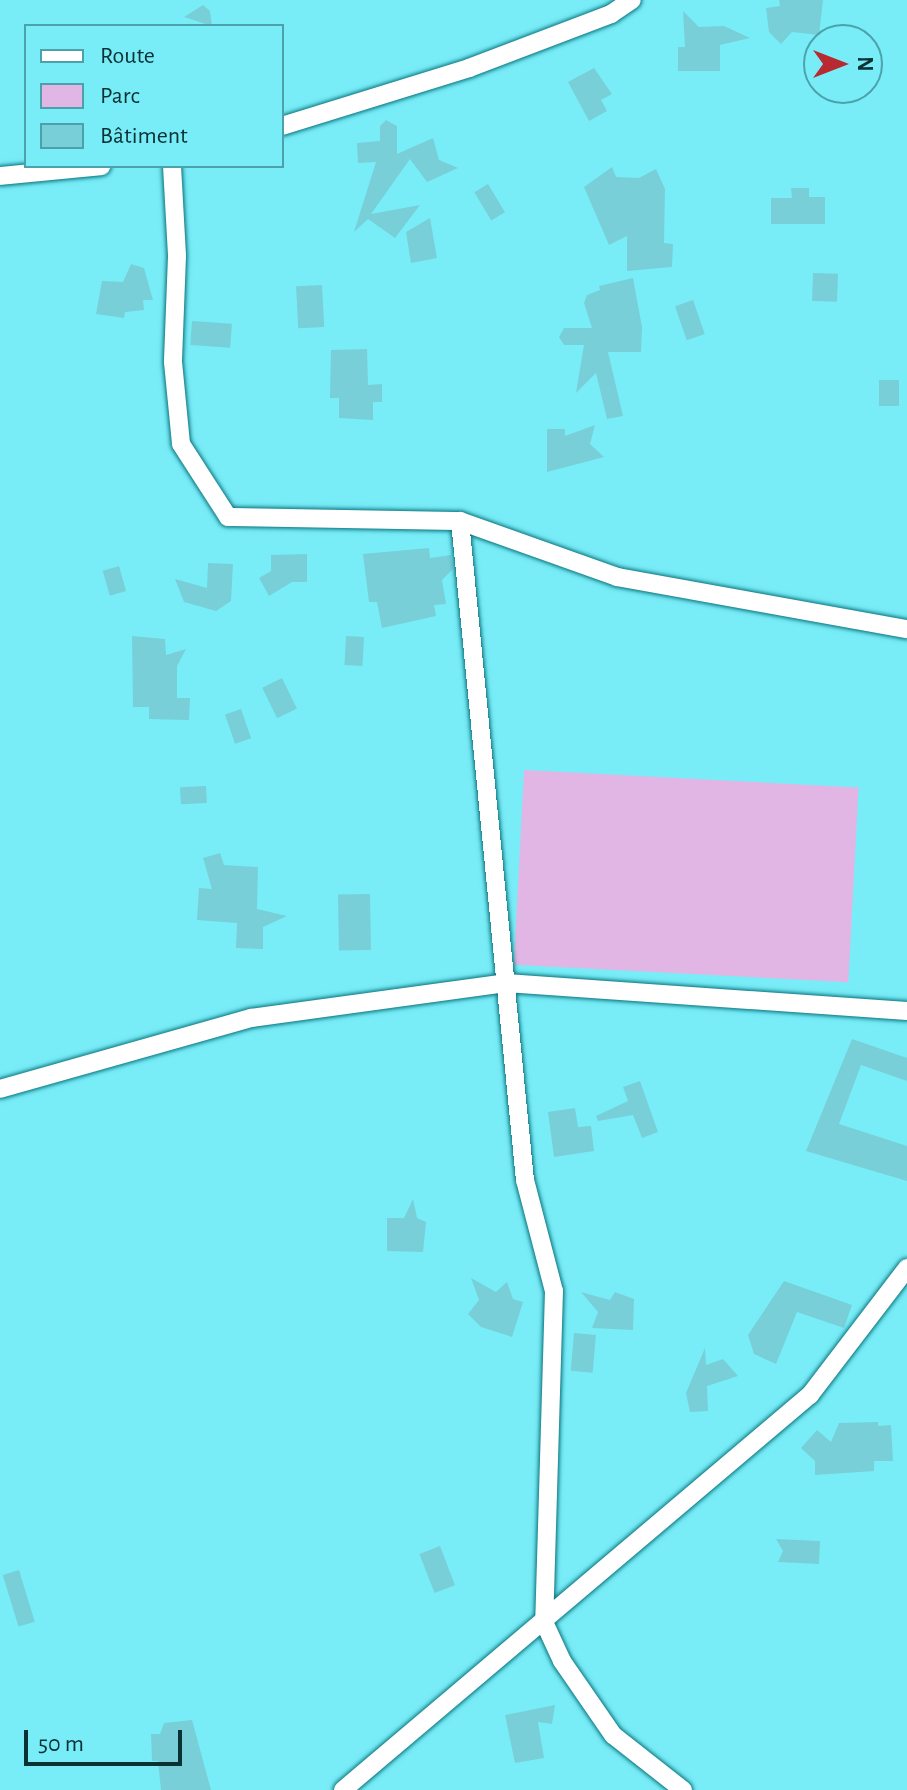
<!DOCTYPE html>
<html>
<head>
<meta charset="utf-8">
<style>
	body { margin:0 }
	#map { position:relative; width:907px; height:1790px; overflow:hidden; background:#78edf8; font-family:"Alegreya Sans",sans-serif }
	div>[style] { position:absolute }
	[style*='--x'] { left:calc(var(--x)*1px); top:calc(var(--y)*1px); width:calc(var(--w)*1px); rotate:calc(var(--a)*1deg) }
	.green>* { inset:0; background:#e1b6e5; transform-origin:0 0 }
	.building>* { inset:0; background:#78cfd7; transform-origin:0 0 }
	.roads { filter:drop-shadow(0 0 2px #09747d) drop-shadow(0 0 2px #09747d) }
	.minor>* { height:18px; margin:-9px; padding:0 9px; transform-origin:9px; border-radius:9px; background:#fff }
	span { translate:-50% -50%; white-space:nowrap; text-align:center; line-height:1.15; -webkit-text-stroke:6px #78edf8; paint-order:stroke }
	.legend { position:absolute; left:24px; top:24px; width:260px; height:144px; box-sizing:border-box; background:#78edf8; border:2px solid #4ca2aa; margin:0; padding:10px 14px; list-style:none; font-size:24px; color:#0a3134 }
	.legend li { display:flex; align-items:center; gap:16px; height:40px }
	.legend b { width:40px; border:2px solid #4ca2aa }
	.north { position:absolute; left:803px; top:24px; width:80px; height:80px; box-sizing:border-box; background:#78edf8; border:2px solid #4ca2aa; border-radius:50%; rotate:90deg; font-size:22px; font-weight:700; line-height:32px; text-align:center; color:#0a3134 }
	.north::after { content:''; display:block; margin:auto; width:28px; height:36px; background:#b92931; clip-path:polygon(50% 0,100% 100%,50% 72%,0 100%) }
	.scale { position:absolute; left:24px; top:1730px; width:158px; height:36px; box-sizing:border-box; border:4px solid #0a3134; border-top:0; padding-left:10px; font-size:24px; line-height:28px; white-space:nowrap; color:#0a3134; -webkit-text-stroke:6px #78edf8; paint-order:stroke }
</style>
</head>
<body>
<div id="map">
	<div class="green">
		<i style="left:524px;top:770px;width:335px;height:195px;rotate:3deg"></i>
	</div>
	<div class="building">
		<i style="clip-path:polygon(779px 0,823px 0,819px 35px,792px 32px,781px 44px,769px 32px,766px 8px,780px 6px)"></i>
		<i style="clip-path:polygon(203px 5px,210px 11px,212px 26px,184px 17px)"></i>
		<i style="clip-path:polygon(683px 11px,699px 27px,724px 26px,750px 38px,720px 45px,720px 71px,678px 71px,678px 47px,685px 47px)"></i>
		<i style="clip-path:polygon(594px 68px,612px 94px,601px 100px,607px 111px,589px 121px,568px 82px)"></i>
		<i style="clip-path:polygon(386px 120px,397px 126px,397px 154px,433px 138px,439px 160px,458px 168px,427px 182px,410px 159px,371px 214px,420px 205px,395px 238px,368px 219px,354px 232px,376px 162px,358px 163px,357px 143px,380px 141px,380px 126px)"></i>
		<i style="clip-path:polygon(612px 167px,616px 177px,639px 178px,656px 169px,665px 189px,664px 243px,673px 244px,672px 267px,627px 271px,627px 236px,609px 245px,584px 187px)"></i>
		<i style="left:488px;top:184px;width:33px;height:16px;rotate:59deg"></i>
		<i style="clip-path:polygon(791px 188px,809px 188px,809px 197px,825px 197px,825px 224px,771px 224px,771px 198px,792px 198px)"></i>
		<i style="clip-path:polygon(430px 218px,437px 258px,411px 263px,406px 232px)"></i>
		<i style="clip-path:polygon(131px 264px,144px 268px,153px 300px,143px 300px,144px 310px,125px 312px,124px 318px,96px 314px,102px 281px,123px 282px)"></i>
		<i style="left:813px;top:273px;width:25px;height:28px;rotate:2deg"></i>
		<i style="clip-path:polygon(633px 278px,642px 327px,641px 352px,608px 352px,623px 416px,607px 419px,596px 373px,576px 393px,584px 345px,564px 345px,559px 337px,564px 328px,592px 328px,584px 303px,587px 295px,600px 290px,599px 286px)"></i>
		<i style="left:322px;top:285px;width:42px;height:26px;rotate:87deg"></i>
		<i style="left:693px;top:300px;width:36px;height:19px;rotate:71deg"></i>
		<i style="left:192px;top:321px;width:40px;height:24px;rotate:4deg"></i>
		<i style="clip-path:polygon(367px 349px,368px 385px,382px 384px,382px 402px,373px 402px,373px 420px,339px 418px,339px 398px,330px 398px,331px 350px)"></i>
		<i style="left:879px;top:380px;width:20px;height:26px"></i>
		<i style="clip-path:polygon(595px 425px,590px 444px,604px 457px,547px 472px,547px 429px,565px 429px,565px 436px)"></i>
		<i style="clip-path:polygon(429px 548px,430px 558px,451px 555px,453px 569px,442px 580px,446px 604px,434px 605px,436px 616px,382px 628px,377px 602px,369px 602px,363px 554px)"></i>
		<i style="clip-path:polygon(307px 554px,307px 582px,292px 582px,269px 596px,259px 578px,271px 571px,271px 555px)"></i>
		<i style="clip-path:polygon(208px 563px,233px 564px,231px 601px,216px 611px,184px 602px,175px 579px,207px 588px)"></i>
		<i style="left:119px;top:566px;width:26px;height:17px;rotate:74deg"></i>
		<i style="clip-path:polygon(132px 636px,165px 639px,166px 655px,186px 649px,177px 666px,177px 698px,190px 698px,189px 720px,149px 719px,149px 707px,133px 707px)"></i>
		<i style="left:346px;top:636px;width:18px;height:29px;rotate:3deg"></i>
		<i style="left:282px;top:678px;width:34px;height:22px;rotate:64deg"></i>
		<i style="left:241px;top:709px;width:31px;height:17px;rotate:71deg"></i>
		<i style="left:206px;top:786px;width:17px;height:26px;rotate:87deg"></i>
		<i style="clip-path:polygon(220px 853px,224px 865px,258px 867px,257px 909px,287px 916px,263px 927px,263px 949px,236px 948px,237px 923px,197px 920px,199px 888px,212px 889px,203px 858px)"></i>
		<i style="left:370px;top:894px;width:56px;height:32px;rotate:89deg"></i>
		<i style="clip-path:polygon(852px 1039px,907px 1058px,907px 1081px,861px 1065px,839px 1124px,907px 1146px,907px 1181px,806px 1151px)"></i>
		<i style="clip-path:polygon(640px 1081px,658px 1132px,642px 1138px,633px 1115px,598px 1121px,596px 1116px,628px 1101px,623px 1087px)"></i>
		<i style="clip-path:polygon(575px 1108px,578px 1127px,591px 1126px,594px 1151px,554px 1157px,548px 1112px)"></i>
		<i style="clip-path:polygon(413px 1199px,417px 1218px,426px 1222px,423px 1252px,387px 1251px,387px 1218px,404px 1218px)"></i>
		<i style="clip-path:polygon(471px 1278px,496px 1292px,507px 1282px,513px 1299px,523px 1302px,512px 1337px,481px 1327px,468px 1314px,479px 1300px)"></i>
		<i style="clip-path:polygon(784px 1281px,852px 1305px,844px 1328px,797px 1312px,776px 1364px,754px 1354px,748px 1335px)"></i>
		<i style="clip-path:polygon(581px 1292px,610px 1300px,615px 1292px,634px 1299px,633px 1330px,592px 1328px,598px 1312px)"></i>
		<i style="left:574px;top:1333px;width:22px;height:38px;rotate:5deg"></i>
		<i style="clip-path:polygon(705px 1348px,706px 1365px,723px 1359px,738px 1376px,707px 1386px,708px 1411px,690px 1412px,686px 1393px)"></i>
		<i style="clip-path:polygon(878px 1422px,878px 1426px,891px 1425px,893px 1461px,874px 1461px,874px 1471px,815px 1475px,815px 1461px,801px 1448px,817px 1430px,831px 1442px,839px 1423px)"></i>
		<i style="clip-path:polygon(776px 1539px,820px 1541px,819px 1564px,778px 1562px,783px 1551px)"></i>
		<i style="left:440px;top:1546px;width:42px;height:22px;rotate:69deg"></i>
		<i style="left:19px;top:1570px;width:54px;height:17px;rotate:73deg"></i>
		<i style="clip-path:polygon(555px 1705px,552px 1724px,538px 1722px,544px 1758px,515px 1763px,505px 1715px)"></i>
		<i style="clip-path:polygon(192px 1720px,211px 1790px,161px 1790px,158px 1761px,152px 1761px,151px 1734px,160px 1734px,164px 1723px)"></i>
	</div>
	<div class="roads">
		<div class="minor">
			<i style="--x:282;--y:126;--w:196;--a:-17.2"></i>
			<i style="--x:469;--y:68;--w:152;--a:-20.8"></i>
			<i style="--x:611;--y:14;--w:25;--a:-34"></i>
			<i style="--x:172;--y:166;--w:90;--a:86.8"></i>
			<i style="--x:177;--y:256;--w:106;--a:92.2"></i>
			<i style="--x:173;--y:362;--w:82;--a:84.4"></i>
			<i style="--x:181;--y:444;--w:87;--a:57.2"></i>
			<i style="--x:228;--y:517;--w:232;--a:1"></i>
			<i style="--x:460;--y:521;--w:167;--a:19.6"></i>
			<i style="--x:617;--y:577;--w:295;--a:10.2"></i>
			<i style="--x:0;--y:176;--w:102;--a:-5.6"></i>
			<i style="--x:460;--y:521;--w:662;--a:84.37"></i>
			<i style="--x:525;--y:1180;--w:115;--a:75.4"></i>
			<i style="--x:554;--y:1291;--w:331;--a:91.7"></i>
			<i style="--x:544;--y:1622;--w:43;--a:65.2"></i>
			<i style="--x:562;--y:1661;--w:90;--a:55.4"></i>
			<i style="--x:613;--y:1735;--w:89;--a:38.2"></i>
			<i style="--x:0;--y:1089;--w:261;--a:-15.8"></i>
			<i style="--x:251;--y:1018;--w:257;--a:-7.8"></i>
			<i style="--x:506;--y:983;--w:402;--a:4"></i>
			<i style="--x:343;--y:1790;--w:612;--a:-40.23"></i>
			<i style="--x:810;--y:1395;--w:160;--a:-52.6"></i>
		</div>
	</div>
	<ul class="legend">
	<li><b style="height:10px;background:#fff"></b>Route</li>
	<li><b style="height:22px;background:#e1b6e5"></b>Parc</li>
	<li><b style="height:22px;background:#78cfd7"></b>Bâtiment</li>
	</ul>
	<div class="north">N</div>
	<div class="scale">50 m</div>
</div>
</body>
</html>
